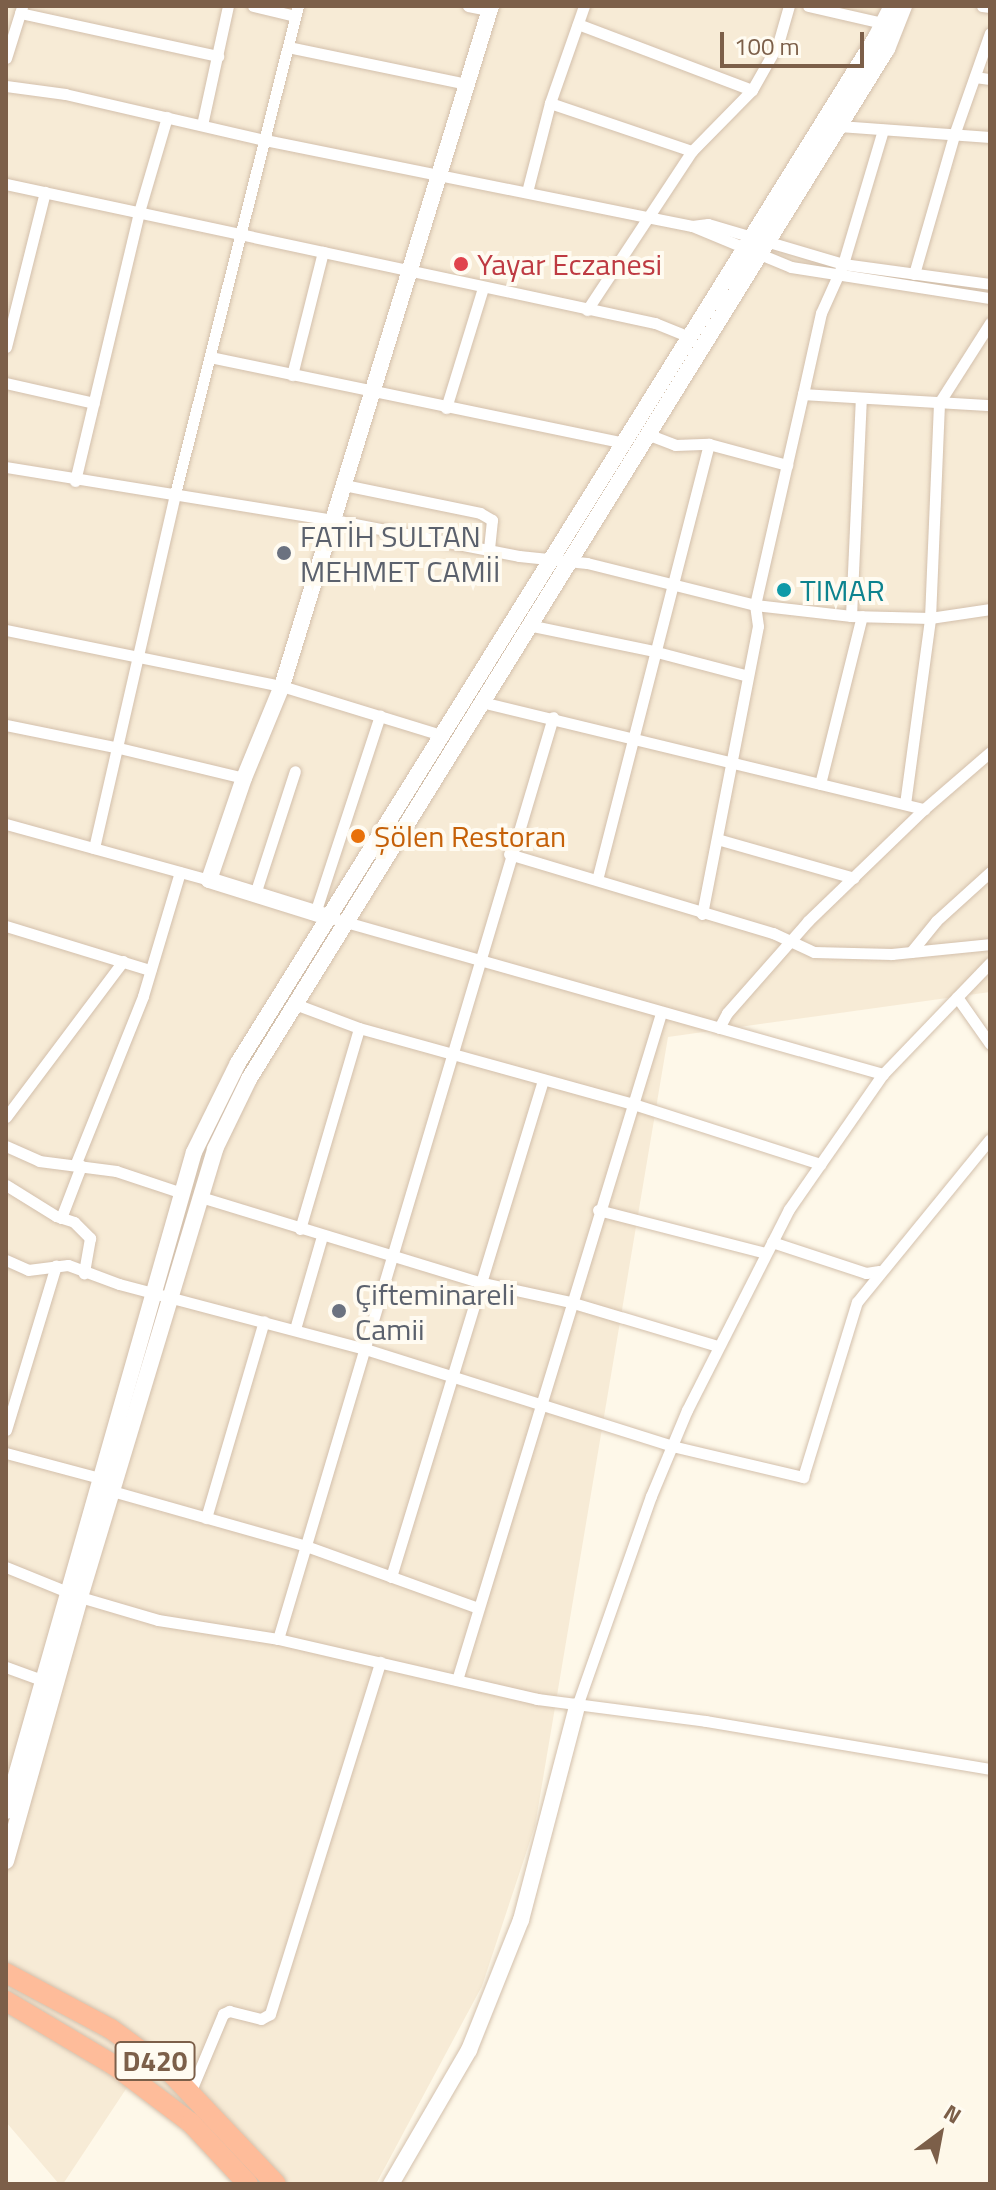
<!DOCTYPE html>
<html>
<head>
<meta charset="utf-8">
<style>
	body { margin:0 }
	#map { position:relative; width:996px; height:2190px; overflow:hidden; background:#fef8e9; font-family:"Titillium Web",sans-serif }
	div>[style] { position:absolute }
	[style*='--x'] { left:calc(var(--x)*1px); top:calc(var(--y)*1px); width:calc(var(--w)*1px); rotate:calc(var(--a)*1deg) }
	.residential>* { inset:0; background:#f7ebd6 }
	.roads { filter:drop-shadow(0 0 2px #d3c0ac) drop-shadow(0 0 2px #d3c0ac) }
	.street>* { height:11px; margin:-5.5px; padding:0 5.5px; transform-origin:5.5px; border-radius:5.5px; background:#fff }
	.secondary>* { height:16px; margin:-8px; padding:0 8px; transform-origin:8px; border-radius:8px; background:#fff }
	.highway>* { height:20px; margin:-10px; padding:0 10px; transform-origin:10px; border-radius:10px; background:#febc9a }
	.dots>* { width:22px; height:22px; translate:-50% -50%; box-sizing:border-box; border:4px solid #fffbf1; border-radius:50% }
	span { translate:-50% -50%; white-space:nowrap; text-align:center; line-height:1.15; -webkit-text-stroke:8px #fffbf1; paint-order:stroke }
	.shield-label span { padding:2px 6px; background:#fffbf1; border:2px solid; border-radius:6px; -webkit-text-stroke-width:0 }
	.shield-label { font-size:28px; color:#7c5f49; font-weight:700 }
	.health-label { font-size:30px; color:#be3a42 }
	.left { translate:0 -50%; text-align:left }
	.worship-label { font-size:30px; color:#5b616d }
	.culture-label { font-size:30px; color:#0d838f }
	.food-label { font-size:30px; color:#c56008 }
	.frame { position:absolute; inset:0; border:8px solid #7c5f49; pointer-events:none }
	.north { position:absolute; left:900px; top:2094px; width:80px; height:80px; -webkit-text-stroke:6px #fffbf1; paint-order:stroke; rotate:32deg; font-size:22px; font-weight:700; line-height:32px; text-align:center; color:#7c5f49 }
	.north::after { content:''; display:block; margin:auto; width:28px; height:36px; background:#7c5f49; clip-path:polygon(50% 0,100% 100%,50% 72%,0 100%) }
	.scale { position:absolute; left:720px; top:32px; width:144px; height:36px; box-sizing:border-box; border:4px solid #7c5f49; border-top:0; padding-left:10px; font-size:24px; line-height:28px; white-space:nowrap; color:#7c5f49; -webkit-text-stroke:6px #fffbf1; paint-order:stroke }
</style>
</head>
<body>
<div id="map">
	<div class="residential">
		<i style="clip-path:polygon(6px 6px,990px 6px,990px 992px,668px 1037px,535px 1826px,482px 1986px,376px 2184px,275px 2184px,130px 2083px,63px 2184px,59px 2184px,6px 2122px)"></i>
	</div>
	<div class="roads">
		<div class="street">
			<i style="--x:253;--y:6;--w:43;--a:13.4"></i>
			<i style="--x:468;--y:6;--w:21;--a:11"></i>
			<i style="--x:808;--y:6;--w:77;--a:12.8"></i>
			<i style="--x:982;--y:6;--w:8;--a:7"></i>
			<i style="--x:20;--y:13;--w:203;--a:12.3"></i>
			<i style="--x:578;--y:24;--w:186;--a:20.8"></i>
			<i style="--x:288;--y:47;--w:182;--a:11.7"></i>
			<i style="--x:6;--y:58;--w:53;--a:-72.6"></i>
			<i style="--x:975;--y:77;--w:15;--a:8"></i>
			<i style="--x:6;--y:86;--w:60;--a:7.7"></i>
			<i style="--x:65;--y:94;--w:205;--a:13"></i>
			<i style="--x:265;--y:140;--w:390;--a:11.4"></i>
			<i style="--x:647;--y:217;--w:46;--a:11.3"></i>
			<i style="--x:692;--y:226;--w:16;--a:-7"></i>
			<i style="--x:708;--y:224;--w:141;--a:16.5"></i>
			<i style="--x:843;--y:264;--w:148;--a:7.7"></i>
			<i style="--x:550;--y:103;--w:150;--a:18.7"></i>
			<i style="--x:202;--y:125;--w:122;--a:-77.7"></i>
			<i style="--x:839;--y:126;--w:151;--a:4.2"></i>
			<i style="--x:6;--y:184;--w:664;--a:12.09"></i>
			<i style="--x:655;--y:323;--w:38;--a:22"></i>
			<i style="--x:527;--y:192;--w:92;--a:-75.5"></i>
			<i style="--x:550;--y:103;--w:103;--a:-70.7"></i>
			<i style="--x:692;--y:226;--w:107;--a:22.5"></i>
			<i style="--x:791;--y:267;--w:201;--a:8.9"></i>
			<i style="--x:914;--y:274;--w:145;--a:-73.9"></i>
			<i style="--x:954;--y:135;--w:108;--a:-70.6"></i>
			<i style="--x:587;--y:310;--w:191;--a:-56.6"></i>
			<i style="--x:692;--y:151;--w:86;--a:-45.5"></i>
			<i style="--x:752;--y:90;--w:53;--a:-60.5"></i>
			<i style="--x:778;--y:44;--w:40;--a:-74"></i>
			<i style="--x:6;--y:347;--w:160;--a:-75.9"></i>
			<i style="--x:210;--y:357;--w:423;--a:11.7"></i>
			<i style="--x:292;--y:375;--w:127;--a:-75.9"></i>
			<i style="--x:6;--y:383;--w:90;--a:12.8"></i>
			<i style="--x:803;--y:394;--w:187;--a:3.4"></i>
			<i style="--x:446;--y:408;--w:126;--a:-72.9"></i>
			<i style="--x:647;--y:434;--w:30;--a:21"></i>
			<i style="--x:675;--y:445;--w:34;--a:-2"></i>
			<i style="--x:709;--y:444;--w:81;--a:15.1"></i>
			<i style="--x:6;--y:467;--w:332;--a:9.2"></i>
			<i style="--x:334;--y:520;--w:188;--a:11"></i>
			<i style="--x:519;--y:556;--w:68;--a:5.9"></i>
			<i style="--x:587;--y:563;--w:173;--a:14"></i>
			<i style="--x:755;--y:605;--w:97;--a:6.5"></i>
			<i style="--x:851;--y:616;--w:79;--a:1.5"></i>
			<i style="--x:930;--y:618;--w:61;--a:-8.5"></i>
			<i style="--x:75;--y:481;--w:277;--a:-76.6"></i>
			<i style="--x:139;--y:212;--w:99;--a:-73.6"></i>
			<i style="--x:344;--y:485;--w:139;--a:11.6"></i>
			<i style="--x:480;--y:513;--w:14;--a:30"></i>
			<i style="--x:492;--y:520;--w:29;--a:96"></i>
			<i style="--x:851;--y:616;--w:218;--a:-87.4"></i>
			<i style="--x:528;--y:625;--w:128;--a:11.7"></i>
			<i style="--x:653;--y:651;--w:98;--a:14.7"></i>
			<i style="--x:6;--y:630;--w:282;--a:11.5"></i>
			<i style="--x:282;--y:686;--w:166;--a:17.1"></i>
			<i style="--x:481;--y:702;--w:456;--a:13.6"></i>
			<i style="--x:6;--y:725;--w:115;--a:11.5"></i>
			<i style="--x:119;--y:748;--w:129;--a:13.5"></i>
			<i style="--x:820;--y:784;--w:173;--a:-76"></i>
			<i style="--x:905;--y:804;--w:188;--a:-82.3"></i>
			<i style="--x:930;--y:618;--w:215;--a:-87.6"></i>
			<i style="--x:939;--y:403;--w:95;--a:-57.5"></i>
			<i style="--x:6;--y:824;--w:211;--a:15.4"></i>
			<i style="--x:717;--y:839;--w:142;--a:15.9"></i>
			<i style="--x:94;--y:848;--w:363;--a:-77.1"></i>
			<i style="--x:175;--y:494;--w:503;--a:-75.85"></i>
			<i style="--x:509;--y:854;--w:276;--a:16.7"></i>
			<i style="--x:773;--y:933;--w:45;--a:24.9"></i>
			<i style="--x:814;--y:952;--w:78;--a:1.5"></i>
			<i style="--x:892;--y:954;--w:99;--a:-5.8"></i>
			<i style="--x:597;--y:880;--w:450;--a:-75.6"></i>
			<i style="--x:255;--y:894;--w:129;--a:-72"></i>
			<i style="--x:315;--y:913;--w:208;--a:-71.8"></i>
			<i style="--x:702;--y:914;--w:293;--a:-79"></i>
			<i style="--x:758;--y:626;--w:21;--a:-98"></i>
			<i style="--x:755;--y:605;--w:216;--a:-77.2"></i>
			<i style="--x:803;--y:394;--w:83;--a:-77.5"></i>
			<i style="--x:821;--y:313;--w:54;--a:-65.8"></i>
			<i style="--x:843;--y:264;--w:140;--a:-73.4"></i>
			<i style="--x:328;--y:917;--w:577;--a:15.8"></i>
			<i style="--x:6;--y:926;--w:151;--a:17"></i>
			<i style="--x:911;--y:952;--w:40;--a:-51"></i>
			<i style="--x:936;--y:921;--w:73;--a:-42.2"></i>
			<i style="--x:957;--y:997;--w:57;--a:54.9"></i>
			<i style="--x:295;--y:1004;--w:68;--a:20.6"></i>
			<i style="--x:359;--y:1028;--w:281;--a:15.5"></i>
			<i style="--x:630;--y:1103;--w:200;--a:17.8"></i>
			<i style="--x:719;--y:1028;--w:17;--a:-62"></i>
			<i style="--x:727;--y:1013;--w:123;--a:-48.6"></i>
			<i style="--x:808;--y:921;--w:161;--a:-44"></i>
			<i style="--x:924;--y:809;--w:87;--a:-40.8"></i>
			<i style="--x:6;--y:1117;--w:195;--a:-53.1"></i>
			<i style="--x:6;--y:1146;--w:36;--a:24"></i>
			<i style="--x:39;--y:1161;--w:78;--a:7.4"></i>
			<i style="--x:116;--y:1171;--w:70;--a:18.4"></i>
			<i style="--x:76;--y:1163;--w:180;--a:-68.1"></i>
			<i style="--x:143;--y:996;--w:129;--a:-73.4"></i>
			<i style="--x:6;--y:1185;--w:59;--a:31.8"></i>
			<i style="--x:56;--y:1216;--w:19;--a:18"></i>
			<i style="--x:74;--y:1222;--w:23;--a:45"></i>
			<i style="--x:90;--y:1238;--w:36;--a:100"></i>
			<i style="--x:201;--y:1197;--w:291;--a:17"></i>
			<i style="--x:479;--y:1282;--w:93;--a:12.4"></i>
			<i style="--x:570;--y:1302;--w:154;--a:16.6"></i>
			<i style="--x:598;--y:1210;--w:173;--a:14.4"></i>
			<i style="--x:61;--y:1218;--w:56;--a:-69"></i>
			<i style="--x:300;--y:1229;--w:209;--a:-73.6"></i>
			<i style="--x:772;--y:1242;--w:99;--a:18.3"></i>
			<i style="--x:866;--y:1273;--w:13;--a:-9"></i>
			<i style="--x:6;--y:1260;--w:24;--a:24"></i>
			<i style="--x:28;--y:1270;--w:40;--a:-7.1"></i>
			<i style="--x:68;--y:1265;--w:54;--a:20.4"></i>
			<i style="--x:119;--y:1284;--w:254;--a:14.8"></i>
			<i style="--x:365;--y:1349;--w:322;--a:17.5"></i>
			<i style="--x:672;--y:1446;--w:135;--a:13.3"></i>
			<i style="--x:803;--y:1477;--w:183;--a:-72.9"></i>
			<i style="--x:857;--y:1302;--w:210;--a:-50.8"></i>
			<i style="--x:295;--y:1329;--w:97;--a:-73.8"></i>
			<i style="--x:6;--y:1430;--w:172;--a:-73.1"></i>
			<i style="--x:6;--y:1453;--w:97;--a:14.9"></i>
			<i style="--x:112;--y:1491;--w:202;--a:15.8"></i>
			<i style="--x:306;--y:1546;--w:183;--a:19.8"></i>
			<i style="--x:206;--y:1518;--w:205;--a:-73.6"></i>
			<i style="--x:6;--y:1567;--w:80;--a:22.1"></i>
			<i style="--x:80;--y:1597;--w:81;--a:16.4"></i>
			<i style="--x:158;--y:1620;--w:121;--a:9"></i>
			<i style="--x:278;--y:1639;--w:266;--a:13"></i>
			<i style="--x:537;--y:1699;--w:170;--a:7.4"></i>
			<i style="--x:706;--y:1721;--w:288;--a:9.6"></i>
			<i style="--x:391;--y:1577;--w:520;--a:-72.99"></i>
			<i style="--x:278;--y:1639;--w:962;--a:-73.39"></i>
			<i style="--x:6;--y:1667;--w:38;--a:20"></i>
			<i style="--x:457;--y:1680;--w:697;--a:-72.99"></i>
			<i style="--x:577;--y:1706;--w:223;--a:-70.6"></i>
			<i style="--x:651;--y:1496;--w:93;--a:-67.3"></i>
			<i style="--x:687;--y:1410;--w:225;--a:-63.1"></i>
			<i style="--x:789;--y:1209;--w:165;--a:-55.2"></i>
			<i style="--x:883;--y:1074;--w:154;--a:-46.1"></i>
			<i style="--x:190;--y:2093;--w:86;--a:-67.3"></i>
			<i style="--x:223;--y:2014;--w:7;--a:-27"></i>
			<i style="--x:229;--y:2011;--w:33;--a:14"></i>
			<i style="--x:261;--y:2019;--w:10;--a:-29"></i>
			<i style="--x:270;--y:2014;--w:369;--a:-72.6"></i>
		</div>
		<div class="secondary">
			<i style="--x:328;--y:917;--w:125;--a:-162.7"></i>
			<i style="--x:209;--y:880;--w:108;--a:-71.1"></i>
			<i style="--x:244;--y:778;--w:100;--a:-67.6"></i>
			<i style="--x:282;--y:686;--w:711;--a:-72.92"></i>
			<i style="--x:6;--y:1811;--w:685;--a:-74.08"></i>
			<i style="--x:194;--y:1152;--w:99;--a:-63.7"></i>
			<i style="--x:238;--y:1063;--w:1206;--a:-58.12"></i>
			<i style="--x:875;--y:39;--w:37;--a:-63"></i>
			<i style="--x:6;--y:1861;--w:274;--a:-74.3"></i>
			<i style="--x:80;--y:1597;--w:468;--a:-73.2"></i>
			<i style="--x:215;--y:1149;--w:78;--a:-64.1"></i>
			<i style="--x:249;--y:1079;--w:1212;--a:-58.23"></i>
			<i style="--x:887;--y:49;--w:46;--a:-68.4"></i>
			<i style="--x:391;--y:2184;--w:155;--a:-59.8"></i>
			<i style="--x:469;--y:2050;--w:140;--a:-68.2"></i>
			<i style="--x:521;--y:1920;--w:221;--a:-75.3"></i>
		</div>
		<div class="highway">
			<i style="--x:6;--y:1973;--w:119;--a:28.1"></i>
			<i style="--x:111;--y:2029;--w:73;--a:36.1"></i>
			<i style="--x:170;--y:2072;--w:154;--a:46.6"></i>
			<i style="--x:6;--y:2001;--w:126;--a:30.7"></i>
			<i style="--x:114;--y:2065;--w:96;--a:37"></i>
			<i style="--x:191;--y:2123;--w:83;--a:46.9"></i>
		</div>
	</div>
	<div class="dots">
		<i style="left:461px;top:264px;background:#e0444e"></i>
		<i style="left:284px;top:553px;background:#6b7280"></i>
		<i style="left:784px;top:590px;background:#0f9aa8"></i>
		<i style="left:358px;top:836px;background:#e8710a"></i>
		<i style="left:339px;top:1311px;background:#6b7280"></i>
	</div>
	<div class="shield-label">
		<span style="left:155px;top:2061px">D420</span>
	</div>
	<div class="health-label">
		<span class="left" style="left:477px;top:264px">Yayar Eczanesi</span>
	</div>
	<div class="worship-label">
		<span class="left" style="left:300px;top:553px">FATİH SULTAN<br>MEHMET CAMİİ</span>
		<span class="left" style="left:355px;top:1311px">Çifteminareli<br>Camii</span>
	</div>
	<div class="culture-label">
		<span class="left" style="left:800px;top:590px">TIMAR</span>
	</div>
	<div class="food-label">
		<span class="left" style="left:374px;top:836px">Şölen Restoran</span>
	</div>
	<div class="frame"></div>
	<div class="north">N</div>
	<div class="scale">100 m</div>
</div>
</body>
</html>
